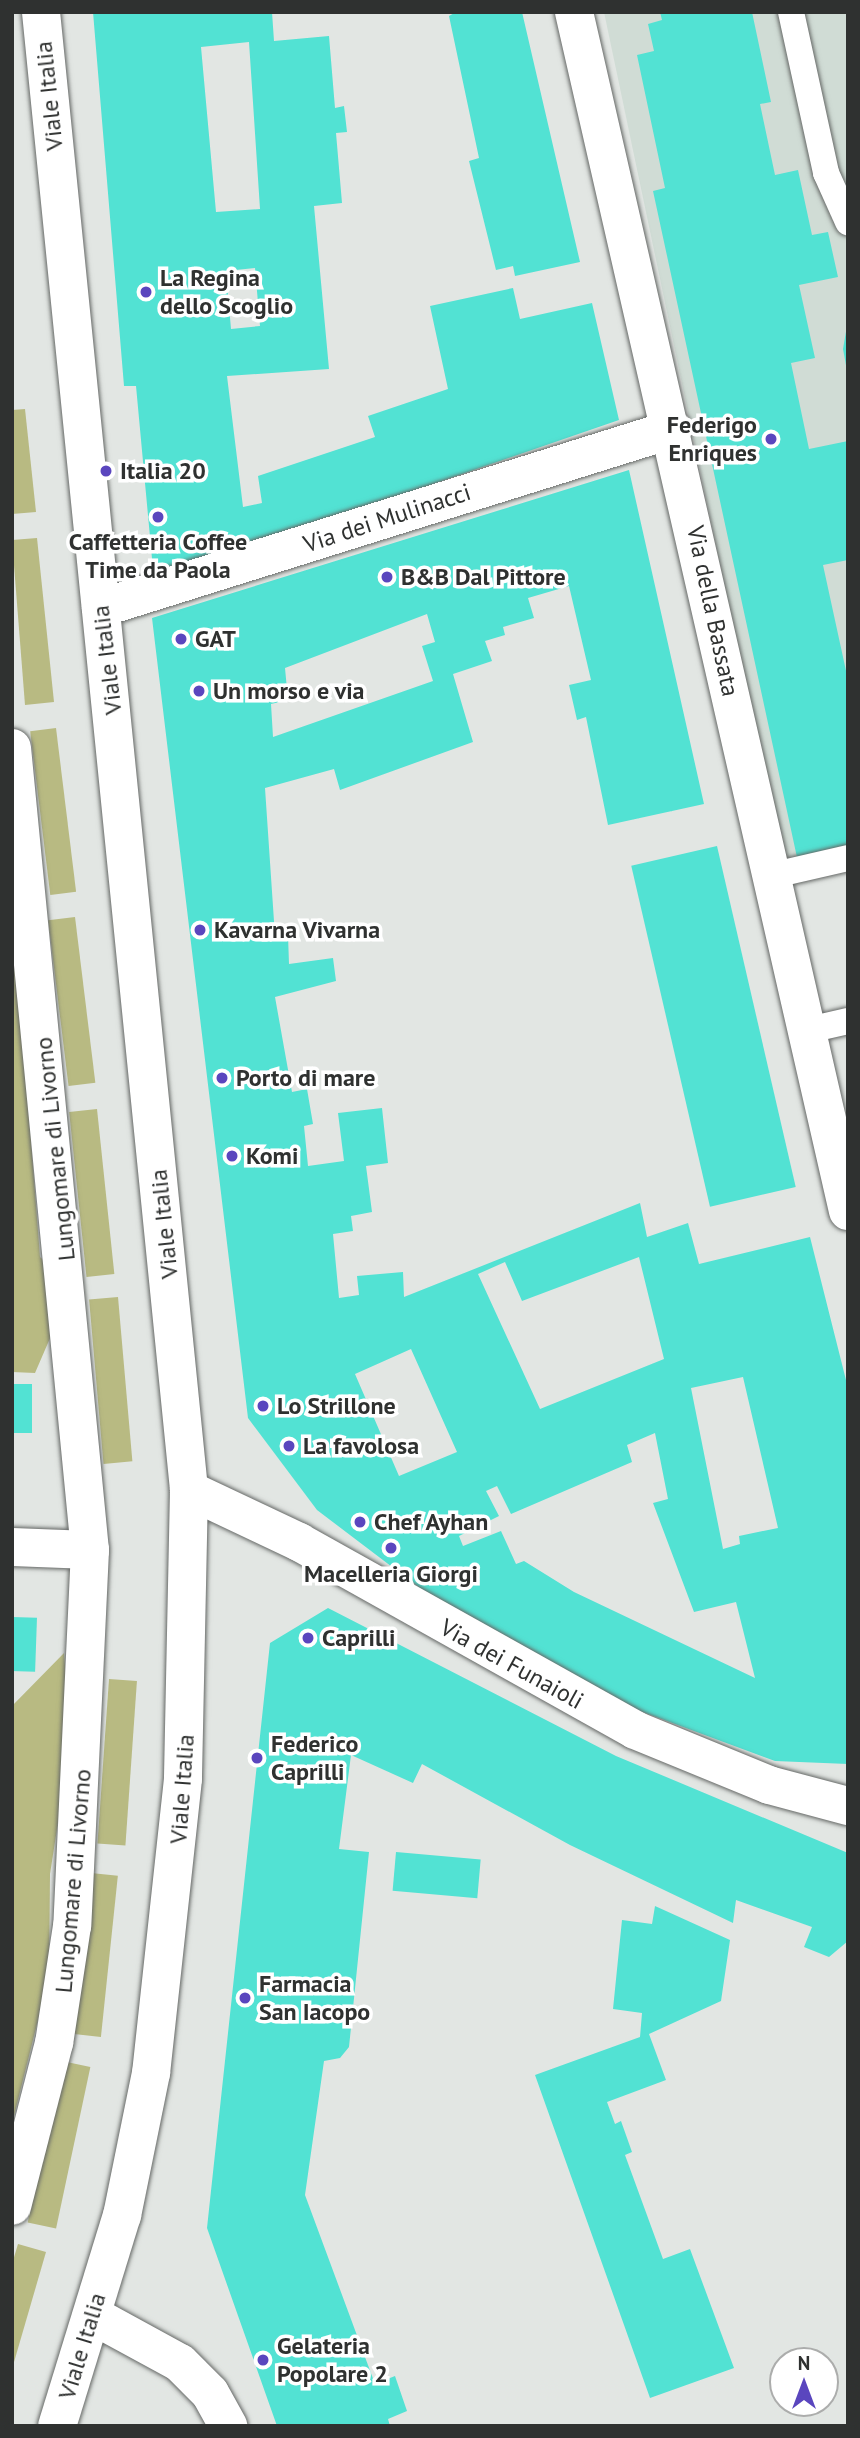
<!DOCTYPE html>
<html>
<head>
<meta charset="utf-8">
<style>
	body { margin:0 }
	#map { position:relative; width:860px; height:2438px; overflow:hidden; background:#e2e6e3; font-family:"PT Sans",sans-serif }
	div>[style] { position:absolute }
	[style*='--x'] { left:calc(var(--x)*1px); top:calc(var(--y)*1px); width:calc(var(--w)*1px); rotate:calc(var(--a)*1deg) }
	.built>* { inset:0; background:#d0dcd5 }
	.green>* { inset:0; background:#b8ba82; transform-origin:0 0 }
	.building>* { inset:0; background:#52e2d3; transform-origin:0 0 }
	.roads { filter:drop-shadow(0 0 2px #656866) drop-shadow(0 0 2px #656866) }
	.lane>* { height:26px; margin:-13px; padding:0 13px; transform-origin:13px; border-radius:13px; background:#fff }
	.street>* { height:38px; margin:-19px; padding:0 19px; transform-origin:19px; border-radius:19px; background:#fff }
	.secondary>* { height:38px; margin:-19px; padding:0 19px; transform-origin:19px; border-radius:19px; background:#fff }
	.dots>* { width:19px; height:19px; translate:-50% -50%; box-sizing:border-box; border:4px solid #fff; border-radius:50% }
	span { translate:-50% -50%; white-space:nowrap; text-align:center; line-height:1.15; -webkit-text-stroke:7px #fff; paint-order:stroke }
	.street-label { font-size:24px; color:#2f3130 }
	.poi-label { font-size:24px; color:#2f3130; font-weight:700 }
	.left { translate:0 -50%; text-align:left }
	.right { translate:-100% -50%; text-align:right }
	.frame { position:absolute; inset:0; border:14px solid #2f3130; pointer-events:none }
	.north { position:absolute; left:769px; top:2347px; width:70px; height:70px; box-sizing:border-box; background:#fff; border:2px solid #acadac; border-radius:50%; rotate:0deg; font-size:19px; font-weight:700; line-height:28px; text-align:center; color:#2f3130 }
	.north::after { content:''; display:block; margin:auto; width:24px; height:32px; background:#5a46be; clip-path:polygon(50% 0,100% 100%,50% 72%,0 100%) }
</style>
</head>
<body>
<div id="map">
	<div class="built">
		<i style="clip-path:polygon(604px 12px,848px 12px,848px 866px,786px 879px)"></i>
	</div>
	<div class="green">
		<i style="clip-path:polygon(25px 409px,36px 512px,12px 514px,12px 410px)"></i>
		<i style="clip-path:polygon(37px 538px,54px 702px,25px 705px,12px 540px)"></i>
		<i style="left:56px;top:728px;width:165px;height:26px;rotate:83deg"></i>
		<i style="clip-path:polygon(12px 895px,40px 1257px,52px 1268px,54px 1329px,35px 1373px,12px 1372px)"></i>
		<i style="left:75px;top:917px;width:167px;height:27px;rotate:83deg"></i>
		<i style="left:97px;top:1109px;width:166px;height:28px;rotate:84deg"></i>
		<i style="left:118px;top:1297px;width:165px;height:29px;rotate:85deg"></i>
		<i style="clip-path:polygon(64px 1653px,71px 1739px,50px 1874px,49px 1976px,12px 2124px,12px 1706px)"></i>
		<i style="left:109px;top:1679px;width:28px;height:165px;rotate:4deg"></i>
		<i style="left:91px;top:1873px;width:27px;height:162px;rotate:6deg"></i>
		<i style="left:62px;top:2061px;width:29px;height:165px;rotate:12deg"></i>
		<i style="clip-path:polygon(18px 2244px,46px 2252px,12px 2369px,12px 2264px)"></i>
	</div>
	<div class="building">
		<i style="clip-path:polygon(evenodd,93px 12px,272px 12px,274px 41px,329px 36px,335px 108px,344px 106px,347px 132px,336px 133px,342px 203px,314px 206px,329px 369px,227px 376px,243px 507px,262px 503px,258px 476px,375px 437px,368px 416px,448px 389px,430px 306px,513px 288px,520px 319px,592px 303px,619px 420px,154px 580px,136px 386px,124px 386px,93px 12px,249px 42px,260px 209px,216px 212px,201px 47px,249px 42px,93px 12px,255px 268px,260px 326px,231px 329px,226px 271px,255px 268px)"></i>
		<i style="clip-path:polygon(456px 12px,522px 12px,580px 262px,515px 276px,513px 266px,496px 270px,469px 161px,479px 158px,449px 16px)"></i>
		<i style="clip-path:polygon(660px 12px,752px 12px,771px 102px,760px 104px,775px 175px,798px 170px,812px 235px,828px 232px,838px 277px,799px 285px,815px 358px,791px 363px,809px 449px,848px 441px,848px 560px,823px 565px,848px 680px,848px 852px,798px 862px,653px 191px,665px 188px,637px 55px,654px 51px,648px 24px,662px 20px)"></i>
		<i style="clip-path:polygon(848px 320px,848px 376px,843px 349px)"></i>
		<i style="clip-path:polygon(evenodd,629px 470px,704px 804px,608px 825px,586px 717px,577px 720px,569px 685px,591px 680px,569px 586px,528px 598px,534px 618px,503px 627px,505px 635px,485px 641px,492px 661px,453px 674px,473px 742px,340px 790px,334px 769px,265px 788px,275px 936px,288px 935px,289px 964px,333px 958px,336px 981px,275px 997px,292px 1092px,307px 1089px,313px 1124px,304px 1126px,308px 1166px,344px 1161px,338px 1113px,382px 1108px,388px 1163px,366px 1166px,372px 1212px,351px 1216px,353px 1231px,333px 1234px,339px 1298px,359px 1295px,357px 1276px,403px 1272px,404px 1297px,640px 1203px,647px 1237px,688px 1223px,699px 1264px,810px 1237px,848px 1388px,848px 1764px,775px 1761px,640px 1711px,539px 1662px,433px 1598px,317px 1510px,248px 1418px,152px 618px,629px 470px,427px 614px,435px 642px,422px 646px,433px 681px,273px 737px,271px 704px,288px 700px,285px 668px,427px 614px,629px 470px,639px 1257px,664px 1359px,540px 1409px,478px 1274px,505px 1262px,522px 1301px,639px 1257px,629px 470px,411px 1349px,457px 1452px,399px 1476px,355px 1374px,411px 1349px,629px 470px,743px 1377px,778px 1528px,739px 1536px,740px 1544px,723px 1549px,691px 1388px,743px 1377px,629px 470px,655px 1433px,668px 1499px,653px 1503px,694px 1612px,736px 1602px,755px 1678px,574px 1592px,524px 1561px,516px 1564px,501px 1531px,463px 1546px,459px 1536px,499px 1516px,486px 1491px,497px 1486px,511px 1514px,632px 1462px,627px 1445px,655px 1433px)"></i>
		<i style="left:717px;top:846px;width:350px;height:88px;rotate:77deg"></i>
		<i style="left:12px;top:1384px;width:20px;height:49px"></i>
		<i style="clip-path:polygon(328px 1608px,616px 1756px,848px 1853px,848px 1941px,829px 1957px,804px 1947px,812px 1927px,736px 1900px,733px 1923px,570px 1845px,422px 1764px,413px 1783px,351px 1755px,339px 1849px,369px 1852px,349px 2047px,340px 2058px,324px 2061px,305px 2195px,375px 2384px,395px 2376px,407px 2411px,388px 2419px,390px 2426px,277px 2426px,207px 2228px,270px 1643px)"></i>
		<i style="left:12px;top:1617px;width:25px;height:54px;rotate:2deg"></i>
		<i style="left:396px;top:1852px;width:85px;height:39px;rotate:5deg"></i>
		<i style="clip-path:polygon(655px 1906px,730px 1940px,721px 2001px,649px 2034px,666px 2080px,607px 2102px,615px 2124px,621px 2121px,632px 2152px,625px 2155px,663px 2259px,690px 2249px,734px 2368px,650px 2398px,535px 2075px,640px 2037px,642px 2013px,613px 2009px,622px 1920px,652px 1924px)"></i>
	</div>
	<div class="roads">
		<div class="lane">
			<i style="--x:791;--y:12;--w:165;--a:77.7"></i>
			<i style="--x:826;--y:173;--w:54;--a:65.8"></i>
			<i style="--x:770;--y:876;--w:80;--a:-13"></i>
			<i style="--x:804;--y:1031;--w:45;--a:-12.8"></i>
		</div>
		<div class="street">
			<i style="--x:574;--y:12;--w:1230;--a:77.13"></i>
			<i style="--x:101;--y:608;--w:599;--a:-17.38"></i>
			<i style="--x:12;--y:748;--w:806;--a:84.45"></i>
			<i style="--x:90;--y:1550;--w:376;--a:92.7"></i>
			<i style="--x:72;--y:1926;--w:118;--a:98.7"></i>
			<i style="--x:54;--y:2043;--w:168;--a:104.4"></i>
			<i style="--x:12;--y:1547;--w:78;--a:2.2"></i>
			<i style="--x:92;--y:2315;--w:100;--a:28.6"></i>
			<i style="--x:180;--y:2363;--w:42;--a:45"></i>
			<i style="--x:210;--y:2393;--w:38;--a:61"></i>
		</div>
		<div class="secondary">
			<i style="--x:41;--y:12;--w:1485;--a:84.28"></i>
			<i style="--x:189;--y:1490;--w:289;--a:91.2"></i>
			<i style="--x:183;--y:1779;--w:296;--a:96.2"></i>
			<i style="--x:151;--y:2073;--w:145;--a:101.5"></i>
			<i style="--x:122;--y:2215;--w:221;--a:107.1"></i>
			<i style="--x:189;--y:1490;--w:122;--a:25.3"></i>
			<i style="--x:299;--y:1542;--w:385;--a:29.2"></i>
			<i style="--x:635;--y:1730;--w:145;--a:22.3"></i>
			<i style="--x:769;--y:1785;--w:82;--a:14.9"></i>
		</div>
	</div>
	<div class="dots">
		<i style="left:146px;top:292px;background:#5a46be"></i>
		<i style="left:771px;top:439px;background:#5a46be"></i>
		<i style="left:106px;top:471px;background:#5a46be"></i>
		<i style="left:158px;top:517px;background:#5a46be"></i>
		<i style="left:387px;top:577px;background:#5a46be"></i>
		<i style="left:181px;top:639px;background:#5a46be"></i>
		<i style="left:199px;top:691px;background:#5a46be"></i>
		<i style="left:200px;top:930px;background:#5a46be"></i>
		<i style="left:222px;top:1078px;background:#5a46be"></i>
		<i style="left:232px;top:1156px;background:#5a46be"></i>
		<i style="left:263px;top:1406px;background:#5a46be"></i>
		<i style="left:289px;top:1446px;background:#5a46be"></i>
		<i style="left:360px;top:1522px;background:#5a46be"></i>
		<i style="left:391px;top:1548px;background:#5a46be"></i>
		<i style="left:308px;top:1638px;background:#5a46be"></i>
		<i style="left:257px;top:1758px;background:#5a46be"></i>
		<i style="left:245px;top:1998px;background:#5a46be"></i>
		<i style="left:263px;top:2360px;background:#5a46be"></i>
	</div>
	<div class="street-label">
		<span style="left:49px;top:96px;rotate:-96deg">Viale Italia</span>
		<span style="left:387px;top:518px;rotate:-18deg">Via dei Mulinacci</span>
		<span style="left:713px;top:611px;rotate:78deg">Via della Bassata</span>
		<span style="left:107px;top:660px;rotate:-97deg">Viale Italia</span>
		<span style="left:55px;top:1149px;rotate:-96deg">Lungomare di Livorno</span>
		<span style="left:164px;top:1224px;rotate:-96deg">Viale Italia</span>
		<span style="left:512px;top:1664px;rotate:29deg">Via dei Funaioli</span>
		<span style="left:182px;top:1789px;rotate:-86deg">Viale Italia</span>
		<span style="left:73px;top:1881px;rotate:-85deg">Lungomare di Livorno</span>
		<span style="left:82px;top:2346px;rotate:-73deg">Viale Italia</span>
	</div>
	<div class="poi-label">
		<span class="left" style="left:160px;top:292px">La Regina<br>dello Scoglio</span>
		<span class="right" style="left:757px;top:439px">Federigo<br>Enriques</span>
		<span class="left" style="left:120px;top:471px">Italia 20</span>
		<span style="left:158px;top:556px">Caffetteria Coffee<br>Time da Paola</span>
		<span class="left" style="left:401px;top:577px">B&amp;B Dal Pittore</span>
		<span class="left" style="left:195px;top:639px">GAT</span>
		<span class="left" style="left:213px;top:691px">Un morso e via</span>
		<span class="left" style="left:214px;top:930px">Kavarna Vivarna</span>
		<span class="left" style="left:236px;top:1078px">Porto di mare</span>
		<span class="left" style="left:246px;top:1156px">Komi</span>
		<span class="left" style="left:277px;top:1406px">Lo Strillone</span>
		<span class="left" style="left:303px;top:1446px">La favolosa</span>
		<span class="left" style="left:374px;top:1522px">Chef Ayhan</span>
		<span style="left:391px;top:1574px">Macelleria Giorgi</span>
		<span class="left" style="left:322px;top:1638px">Caprilli</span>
		<span class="left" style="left:271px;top:1758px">Federico<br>Caprilli</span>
		<span class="left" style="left:259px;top:1998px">Farmacia<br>San Iacopo</span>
		<span class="left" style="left:277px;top:2360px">Gelateria<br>Popolare 2</span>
	</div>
	<div class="frame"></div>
	<div class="north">N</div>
</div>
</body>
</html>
